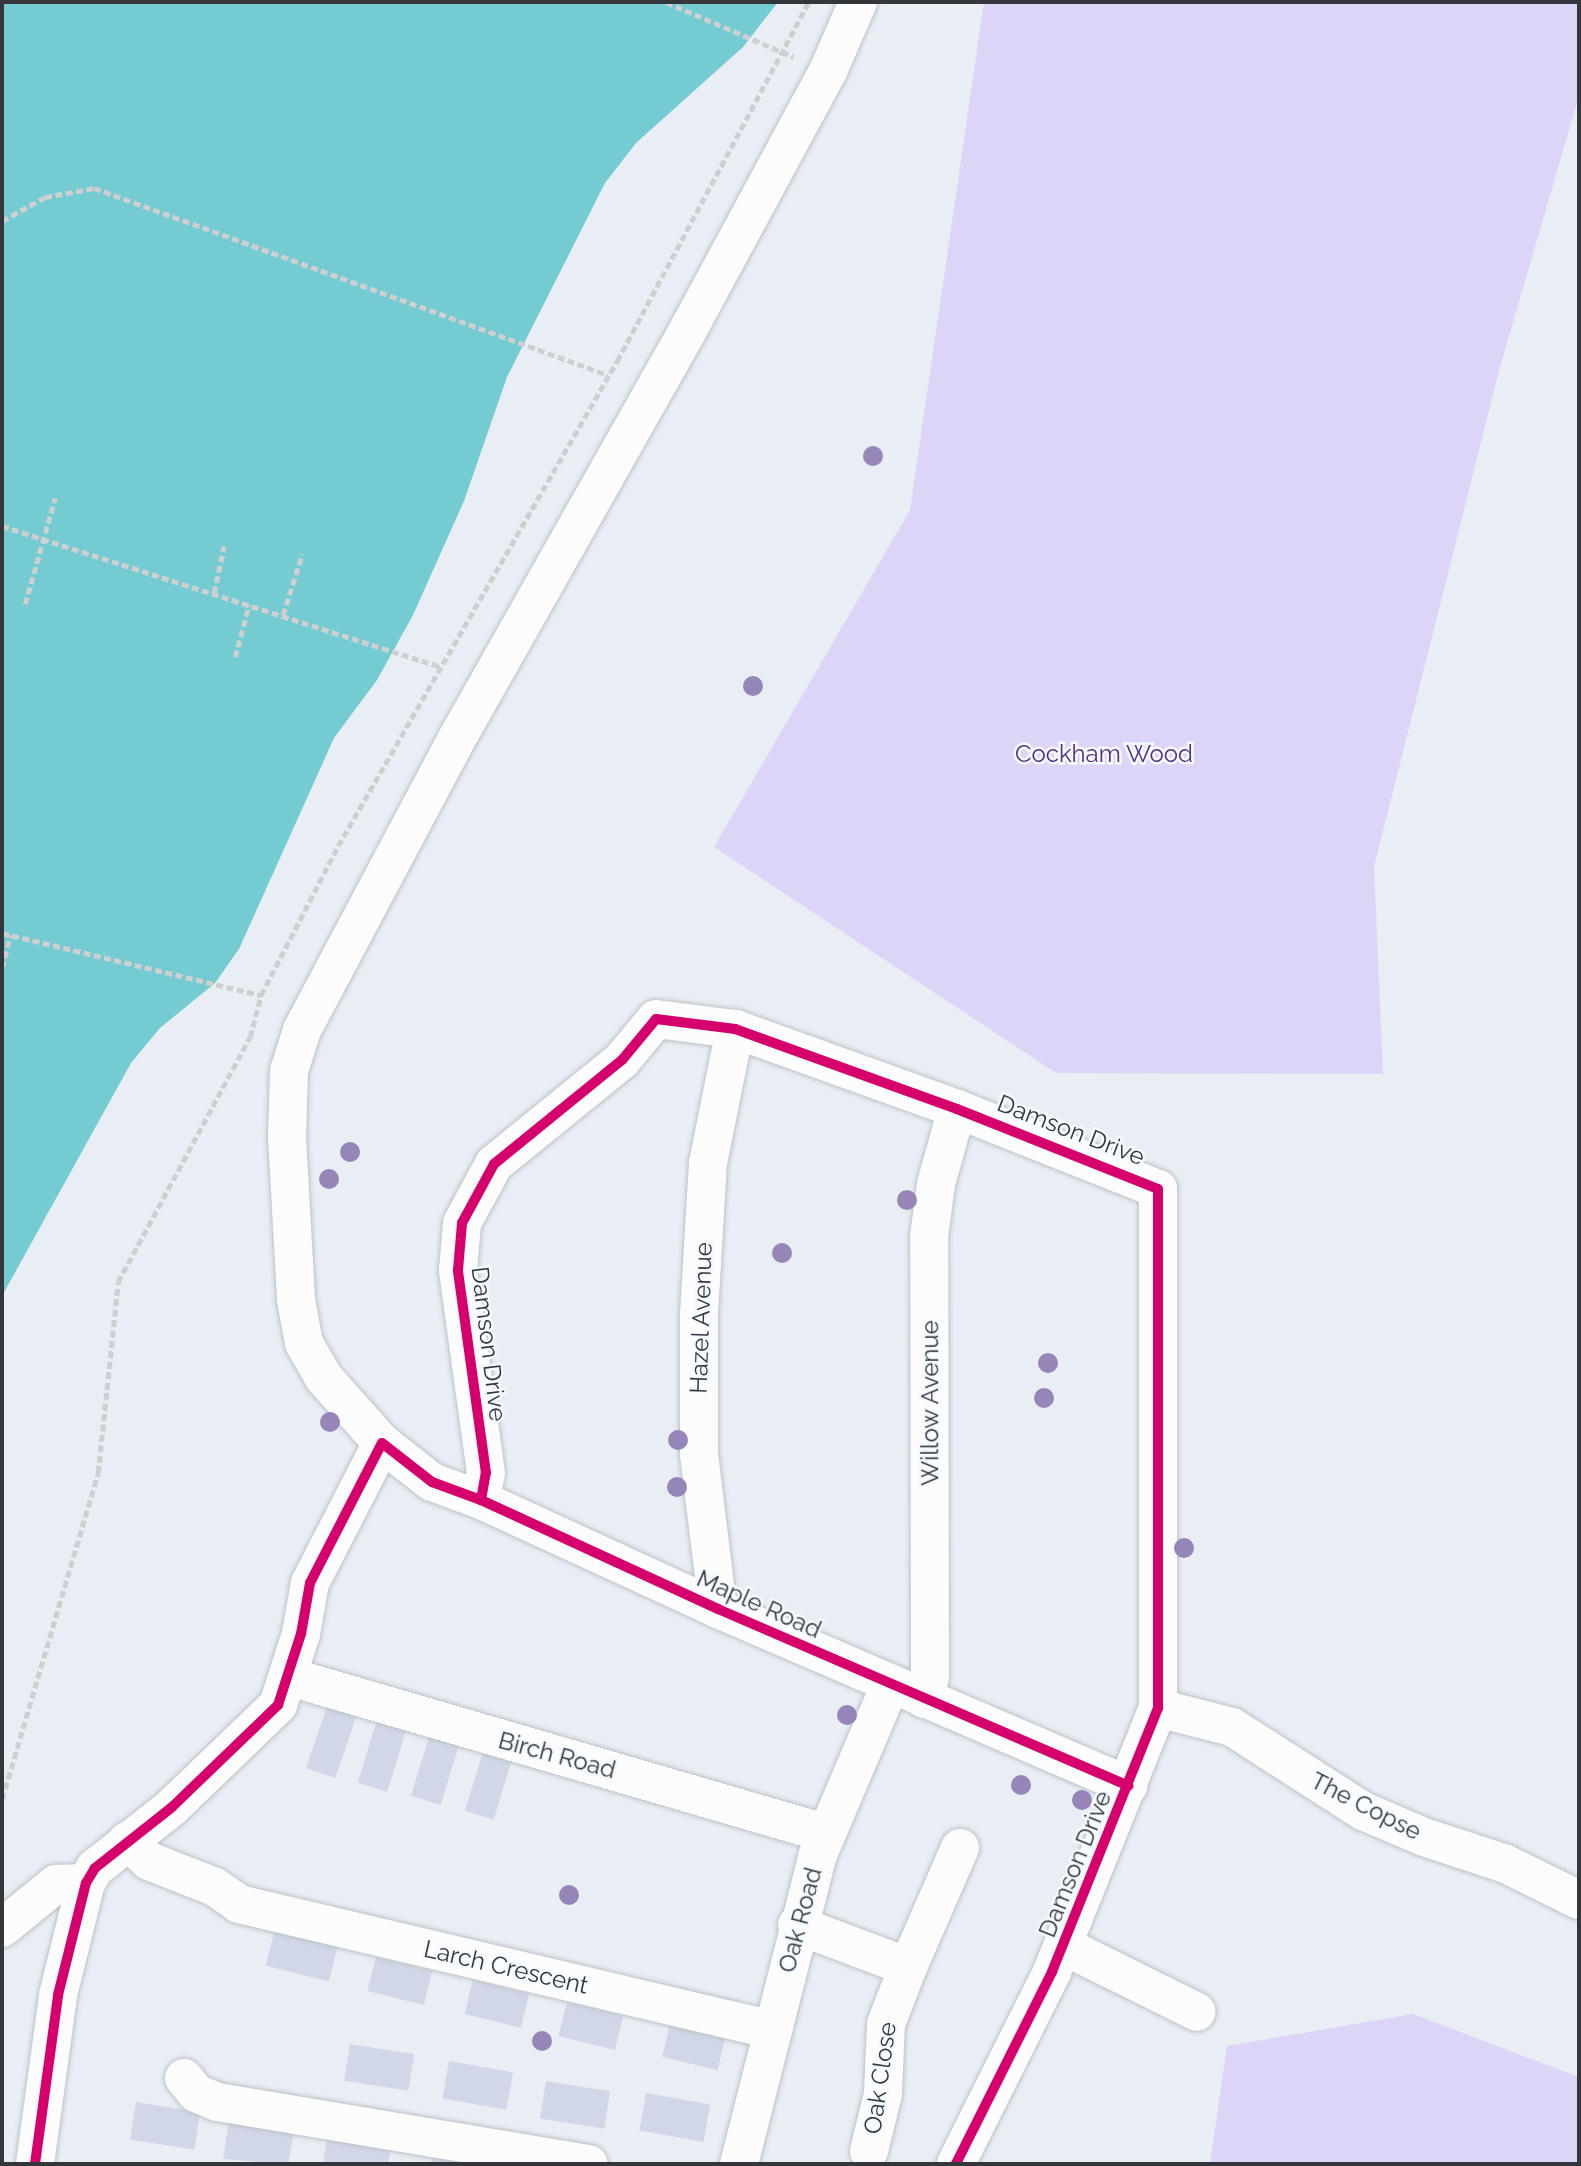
<!DOCTYPE html>
<html>
<head>
<meta charset="utf-8">
<style>
	body { margin:0 }
	#map { position:relative; width:1581px; height:2166px; overflow:hidden; background:#e8eef4; font-family:Raleway,sans-serif }
	div>[style] { position:absolute }
	[style*='--x'] { left:calc(var(--x)*1px); top:calc(var(--y)*1px); width:calc(var(--w)*1px); rotate:calc(var(--a)*1deg) }
	.green>* { inset:0; background:#dcd5f7 }
	.water>* { inset:0; background:#74cbd2 }
	.building>* { inset:0; background:#d1d7e7; transform-origin:0 0 }
	.path>* { height:4.5px; margin-top:-2.25px; transform-origin:0; background:repeating-linear-gradient(90deg,#cdcfd1 0 7px,transparent 0 10.5px) }
	.roads { filter:drop-shadow(0 0 2px #bdc2c7) drop-shadow(0 0 2px #bdc2c7) }
	.minor>* { height:38px; margin:-19px; padding:0 19px; transform-origin:19px; border-radius:19px; background:#fcfcfd }
	.cycleway>* { height:10px; margin:-5px; padding:0 5px; transform-origin:5px; border-radius:5px; background:#d6006c }
	.trees>* { width:20px; height:20px; margin:-10px; border-radius:50%; background:#9686b7 }
	span { translate:-50% -50%; white-space:nowrap; text-align:center; line-height:1.15; -webkit-text-stroke:5px #f5faff; paint-order:stroke }
	.park-label { font-size:24px; color:#533085 }
	.street-label { font-size:24px; color:#33373c }
	.frame { position:absolute; inset:0; border:4px solid #33373c; pointer-events:none }
</style>
</head>
<body>
<div id="map">
	<div class="green">
		<i style="clip-path:polygon(984px 2px,1579px 2px,1579px 96px,1500px 367px,1374px 867px,1383px 1074px,1056px 1073px,714px 847px,910px 510px)"></i>
		<i style="clip-path:polygon(1413px 2014px,1579px 2077px,1579px 2164px,1210px 2164px,1227px 2046px)"></i>
	</div>
	<div class="water">
		<i style="clip-path:polygon(2px 2px,778px 2px,743px 47px,636px 143px,605px 183px,507px 377px,464px 501px,413px 615px,377px 680px,334px 738px,239px 949px,215px 983px,160px 1028px,131px 1063px,2px 1296px)"></i>
	</div>
	<div class="building">
		<i style="left:330px;top:1698px;width:31px;height:74px;rotate:19deg"></i>
		<i style="left:379px;top:1713px;width:31px;height:73px;rotate:17deg"></i>
		<i style="left:432px;top:1727px;width:31px;height:72px;rotate:17deg"></i>
		<i style="left:486px;top:1742px;width:30px;height:72px;rotate:17deg"></i>
		<i style="left:275px;top:1929px;width:65px;height:38px;rotate:14deg"></i>
		<i style="left:376px;top:1957px;width:58px;height:35px;rotate:14deg"></i>
		<i style="left:473px;top:1980px;width:58px;height:35px;rotate:14deg"></i>
		<i style="left:567px;top:2002px;width:58px;height:35px;rotate:14deg"></i>
		<i style="left:670px;top:2023px;width:57px;height:35px;rotate:13deg"></i>
		<i style="left:350px;top:2044px;width:65px;height:37px;rotate:9deg"></i>
		<i style="left:449px;top:2061px;width:65px;height:38px;rotate:10deg"></i>
		<i style="left:546px;top:2081px;width:65px;height:38px;rotate:9deg"></i>
		<i style="left:646px;top:2093px;width:65px;height:38px;rotate:10deg"></i>
		<i style="left:136px;top:2102px;width:65px;height:38px;rotate:9deg"></i>
		<i style="clip-path:polygon(229px 2121px,294px 2132px,288px 2164px,223px 2159px)"></i>
		<i style="clip-path:polygon(327px 2137px,391px 2148px,388px 2164px,323px 2164px)"></i>
		<i style="clip-path:polygon(433px 2156px,475px 2164px,431px 2164px)"></i>
	</div>
	<div class="path">
		<i style="--x:666;--y:2;--w:139;--a:23.3"></i>
		<i style="--x:2;--y:221;--w:49;--a:-29.2"></i>
		<i style="--x:45;--y:197;--w:50;--a:-10.4"></i>
		<i style="--x:94;--y:188;--w:547;--a:19.99"></i>
		<i style="--x:2;--y:526;--w:461;--a:17.8"></i>
		<i style="--x:214;--y:593;--w:48;--a:-78"></i>
		<i style="--x:25;--y:604;--w:110;--a:-74.2"></i>
		<i style="--x:283;--y:615;--w:64;--a:-72.7"></i>
		<i style="--x:235;--y:657;--w:54;--a:-74.9"></i>
		<i style="--x:2;--y:933;--w:266;--a:13.5"></i>
		<i style="--x:2;--y:968;--w:34;--a:-76"></i>
		<i style="--x:2;--y:1799;--w:340;--a:-73.6"></i>
		<i style="--x:98;--y:1473;--w:192;--a:-84"></i>
		<i style="--x:118;--y:1282;--w:278;--a:-61.7"></i>
		<i style="--x:250;--y:1037;--w:43;--a:-75.3"></i>
		<i style="--x:261;--y:995;--w:168;--a:-62.7"></i>
		<i style="--x:338;--y:846;--w:560;--a:-60.09"></i>
		<i style="--x:617;--y:361;--w:407;--a:-61.9"></i>
	</div>
	<div class="roads">
		<div class="minor">
			<i style="--x:858;--y:2;--w:75;--a:113.5"></i>
			<i style="--x:828;--y:71;--w:297;--a:118.4"></i>
			<i style="--x:687;--y:332;--w:456;--a:119.5"></i>
			<i style="--x:462;--y:729;--w:341;--a:118"></i>
			<i style="--x:302;--y:1030;--w:43;--a:107.6"></i>
			<i style="--x:289;--y:1071;--w:66;--a:91.7"></i>
			<i style="--x:287;--y:1137;--w:163;--a:86.8"></i>
			<i style="--x:296;--y:1300;--w:44;--a:79.5"></i>
			<i style="--x:304;--y:1343;--w:40;--a:60.3"></i>
			<i style="--x:324;--y:1378;--w:87;--a:48.3"></i>
			<i style="--x:382;--y:1443;--w:63;--a:38"></i>
			<i style="--x:432;--y:1482;--w:52;--a:20.2"></i>
			<i style="--x:481;--y:1500;--w:261;--a:24.7"></i>
			<i style="--x:718;--y:1609;--w:447;--a:23.3"></i>
			<i style="--x:481;--y:1500;--w:27;--a:-80"></i>
			<i style="--x:486;--y:1473;--w:205;--a:-97.9"></i>
			<i style="--x:458;--y:1270;--w:47;--a:-85.1"></i>
			<i style="--x:462;--y:1223;--w:67;--a:-61.5"></i>
			<i style="--x:494;--y:1164;--w:165;--a:-39.1"></i>
			<i style="--x:622;--y:1060;--w:53;--a:-50.3"></i>
			<i style="--x:656;--y:1019;--w:80;--a:7.2"></i>
			<i style="--x:735;--y:1029;--w:236;--a:19.8"></i>
			<i style="--x:957;--y:1109;--w:216;--a:21.7"></i>
			<i style="--x:1158;--y:1189;--w:519;--a:90"></i>
			<i style="--x:1158;--y:1708;--w:284;--a:111.9"></i>
			<i style="--x:1052;--y:1972;--w:215;--a:116.6"></i>
			<i style="--x:718;--y:1609;--w:155;--a:-97"></i>
			<i style="--x:699;--y:1455;--w:141;--a:-90"></i>
			<i style="--x:699;--y:1314;--w:151;--a:-86.6"></i>
			<i style="--x:708;--y:1163;--w:137;--a:-78.6"></i>
			<i style="--x:290;--y:1677;--w:557;--a:16.26"></i>
			<i style="--x:924;--y:1699;--w:24;--a:-75"></i>
			<i style="--x:930;--y:1676;--w:439;--a:-90.1"></i>
			<i style="--x:929;--y:1237;--w:53;--a:-82.5"></i>
			<i style="--x:936;--y:1184;--w:78;--a:-74.4"></i>
			<i style="--x:1158;--y:1708;--w:76;--a:14.4"></i>
			<i style="--x:1232;--y:1727;--w:156;--a:32.7"></i>
			<i style="--x:1363;--y:1811;--w:66;--a:23.1"></i>
			<i style="--x:1424;--y:1837;--w:86;--a:18.2"></i>
			<i style="--x:1506;--y:1864;--w:81;--a:26.3"></i>
			<i style="--x:127;--y:1841;--w:30;--a:42"></i>
			<i style="--x:149;--y:1861;--w:71;--a:21.5"></i>
			<i style="--x:215;--y:1887;--w:29;--a:35"></i>
			<i style="--x:239;--y:1904;--w:549;--a:13.28"></i>
			<i style="--x:797;--y:1925;--w:119;--a:20.7"></i>
			<i style="--x:908;--y:1967;--w:61;--a:111.1"></i>
			<i style="--x:886;--y:2024;--w:70;--a:92.5"></i>
			<i style="--x:883;--y:2094;--w:59;--a:103.8"></i>
			<i style="--x:2;--y:1928;--w:70;--a:-39.2"></i>
			<i style="--x:56;--y:1884;--w:30;--a:-2"></i>
			<i style="--x:1064;--y:1946;--w:148;--a:26.4"></i>
			<i style="--x:908;--y:1967;--w:130;--a:-66.4"></i>
			<i style="--x:184;--y:2078;--w:19;--a:51"></i>
			<i style="--x:196;--y:2093;--w:23;--a:23"></i>
			<i style="--x:217;--y:2102;--w:377;--a:9.5"></i>
			<i style="--x:35;--y:2164;--w:171;--a:-82.2"></i>
			<i style="--x:58;--y:1995;--w:115;--a:-76"></i>
			<i style="--x:86;--y:1883;--w:17;--a:-59"></i>
			<i style="--x:95;--y:1868;--w:97;--a:-38.3"></i>
			<i style="--x:171;--y:1808;--w:149;--a:-43.9"></i>
			<i style="--x:278;--y:1705;--w:75;--a:-72.1"></i>
			<i style="--x:301;--y:1634;--w:52;--a:-80"></i>
			<i style="--x:310;--y:1583;--w:157;--a:-62.8"></i>
			<i style="--x:739;--y:2164;--w:317;--a:-75.7"></i>
			<i style="--x:817;--y:1857;--w:187;--a:-67"></i>
		</div>
	</div>
	<div class="cycleway">
		<i style="--x:481;--y:1500;--w:27;--a:-80"></i>
		<i style="--x:486;--y:1473;--w:205;--a:-97.9"></i>
		<i style="--x:458;--y:1270;--w:47;--a:-85.1"></i>
		<i style="--x:462;--y:1223;--w:67;--a:-61.5"></i>
		<i style="--x:494;--y:1164;--w:165;--a:-39.1"></i>
		<i style="--x:622;--y:1060;--w:53;--a:-50.3"></i>
		<i style="--x:656;--y:1019;--w:80;--a:7.2"></i>
		<i style="--x:735;--y:1029;--w:236;--a:19.8"></i>
		<i style="--x:957;--y:1109;--w:216;--a:21.7"></i>
		<i style="--x:1158;--y:1189;--w:519;--a:90"></i>
		<i style="--x:1158;--y:1708;--w:284;--a:111.9"></i>
		<i style="--x:1052;--y:1972;--w:215;--a:116.6"></i>
		<i style="--x:35;--y:2164;--w:171;--a:-82.2"></i>
		<i style="--x:58;--y:1995;--w:115;--a:-76"></i>
		<i style="--x:86;--y:1883;--w:17;--a:-59"></i>
		<i style="--x:95;--y:1868;--w:97;--a:-38.3"></i>
		<i style="--x:171;--y:1808;--w:149;--a:-43.9"></i>
		<i style="--x:278;--y:1705;--w:75;--a:-72.1"></i>
		<i style="--x:301;--y:1634;--w:52;--a:-80"></i>
		<i style="--x:310;--y:1583;--w:157;--a:-62.8"></i>
		<i style="--x:382;--y:1443;--w:63;--a:38"></i>
		<i style="--x:432;--y:1482;--w:52;--a:20.2"></i>
		<i style="--x:481;--y:1500;--w:261;--a:24.7"></i>
		<i style="--x:718;--y:1609;--w:447;--a:23.3"></i>
	</div>
	<div class="trees">
		<i style="left:873px;top:456px"></i>
		<i style="left:753px;top:686px"></i>
		<i style="left:350px;top:1152px"></i>
		<i style="left:329px;top:1179px"></i>
		<i style="left:907px;top:1200px"></i>
		<i style="left:782px;top:1253px"></i>
		<i style="left:1048px;top:1363px"></i>
		<i style="left:1044px;top:1398px"></i>
		<i style="left:330px;top:1422px"></i>
		<i style="left:678px;top:1440px"></i>
		<i style="left:677px;top:1487px"></i>
		<i style="left:1184px;top:1548px"></i>
		<i style="left:847px;top:1715px"></i>
		<i style="left:1021px;top:1785px"></i>
		<i style="left:1082px;top:1800px"></i>
		<i style="left:569px;top:1895px"></i>
		<i style="left:542px;top:2041px"></i>
	</div>
	<div class="park-label">
		<span style="left:1104px;top:754px">Cockham Wood</span>
	</div>
	<div class="street-label">
		<span style="left:1071px;top:1130px;rotate:21deg">Damson Drive</span>
		<span style="left:701px;top:1318px;rotate:-88deg">Hazel Avenue</span>
		<span style="left:489px;top:1344px;rotate:83deg">Damson Drive</span>
		<span style="left:930px;top:1403px;rotate:-90deg">Willow Avenue</span>
		<span style="left:759px;top:1604px;rotate:24deg">Maple Road</span>
		<span style="left:557px;top:1755px;rotate:15deg">Birch Road</span>
		<span style="left:1366px;top:1806px;rotate:27deg">The Copse</span>
		<span style="left:1075px;top:1864px;rotate:-68deg">Damson Drive</span>
		<span style="left:800px;top:1920px;rotate:-75deg">Oak Road</span>
		<span style="left:506px;top:1967px;rotate:13deg">Larch Crescent</span>
		<span style="left:880px;top:2078px;rotate:-82deg">Oak Close</span>
	</div>
	<div class="frame"></div>
</div>
</body>
</html>
